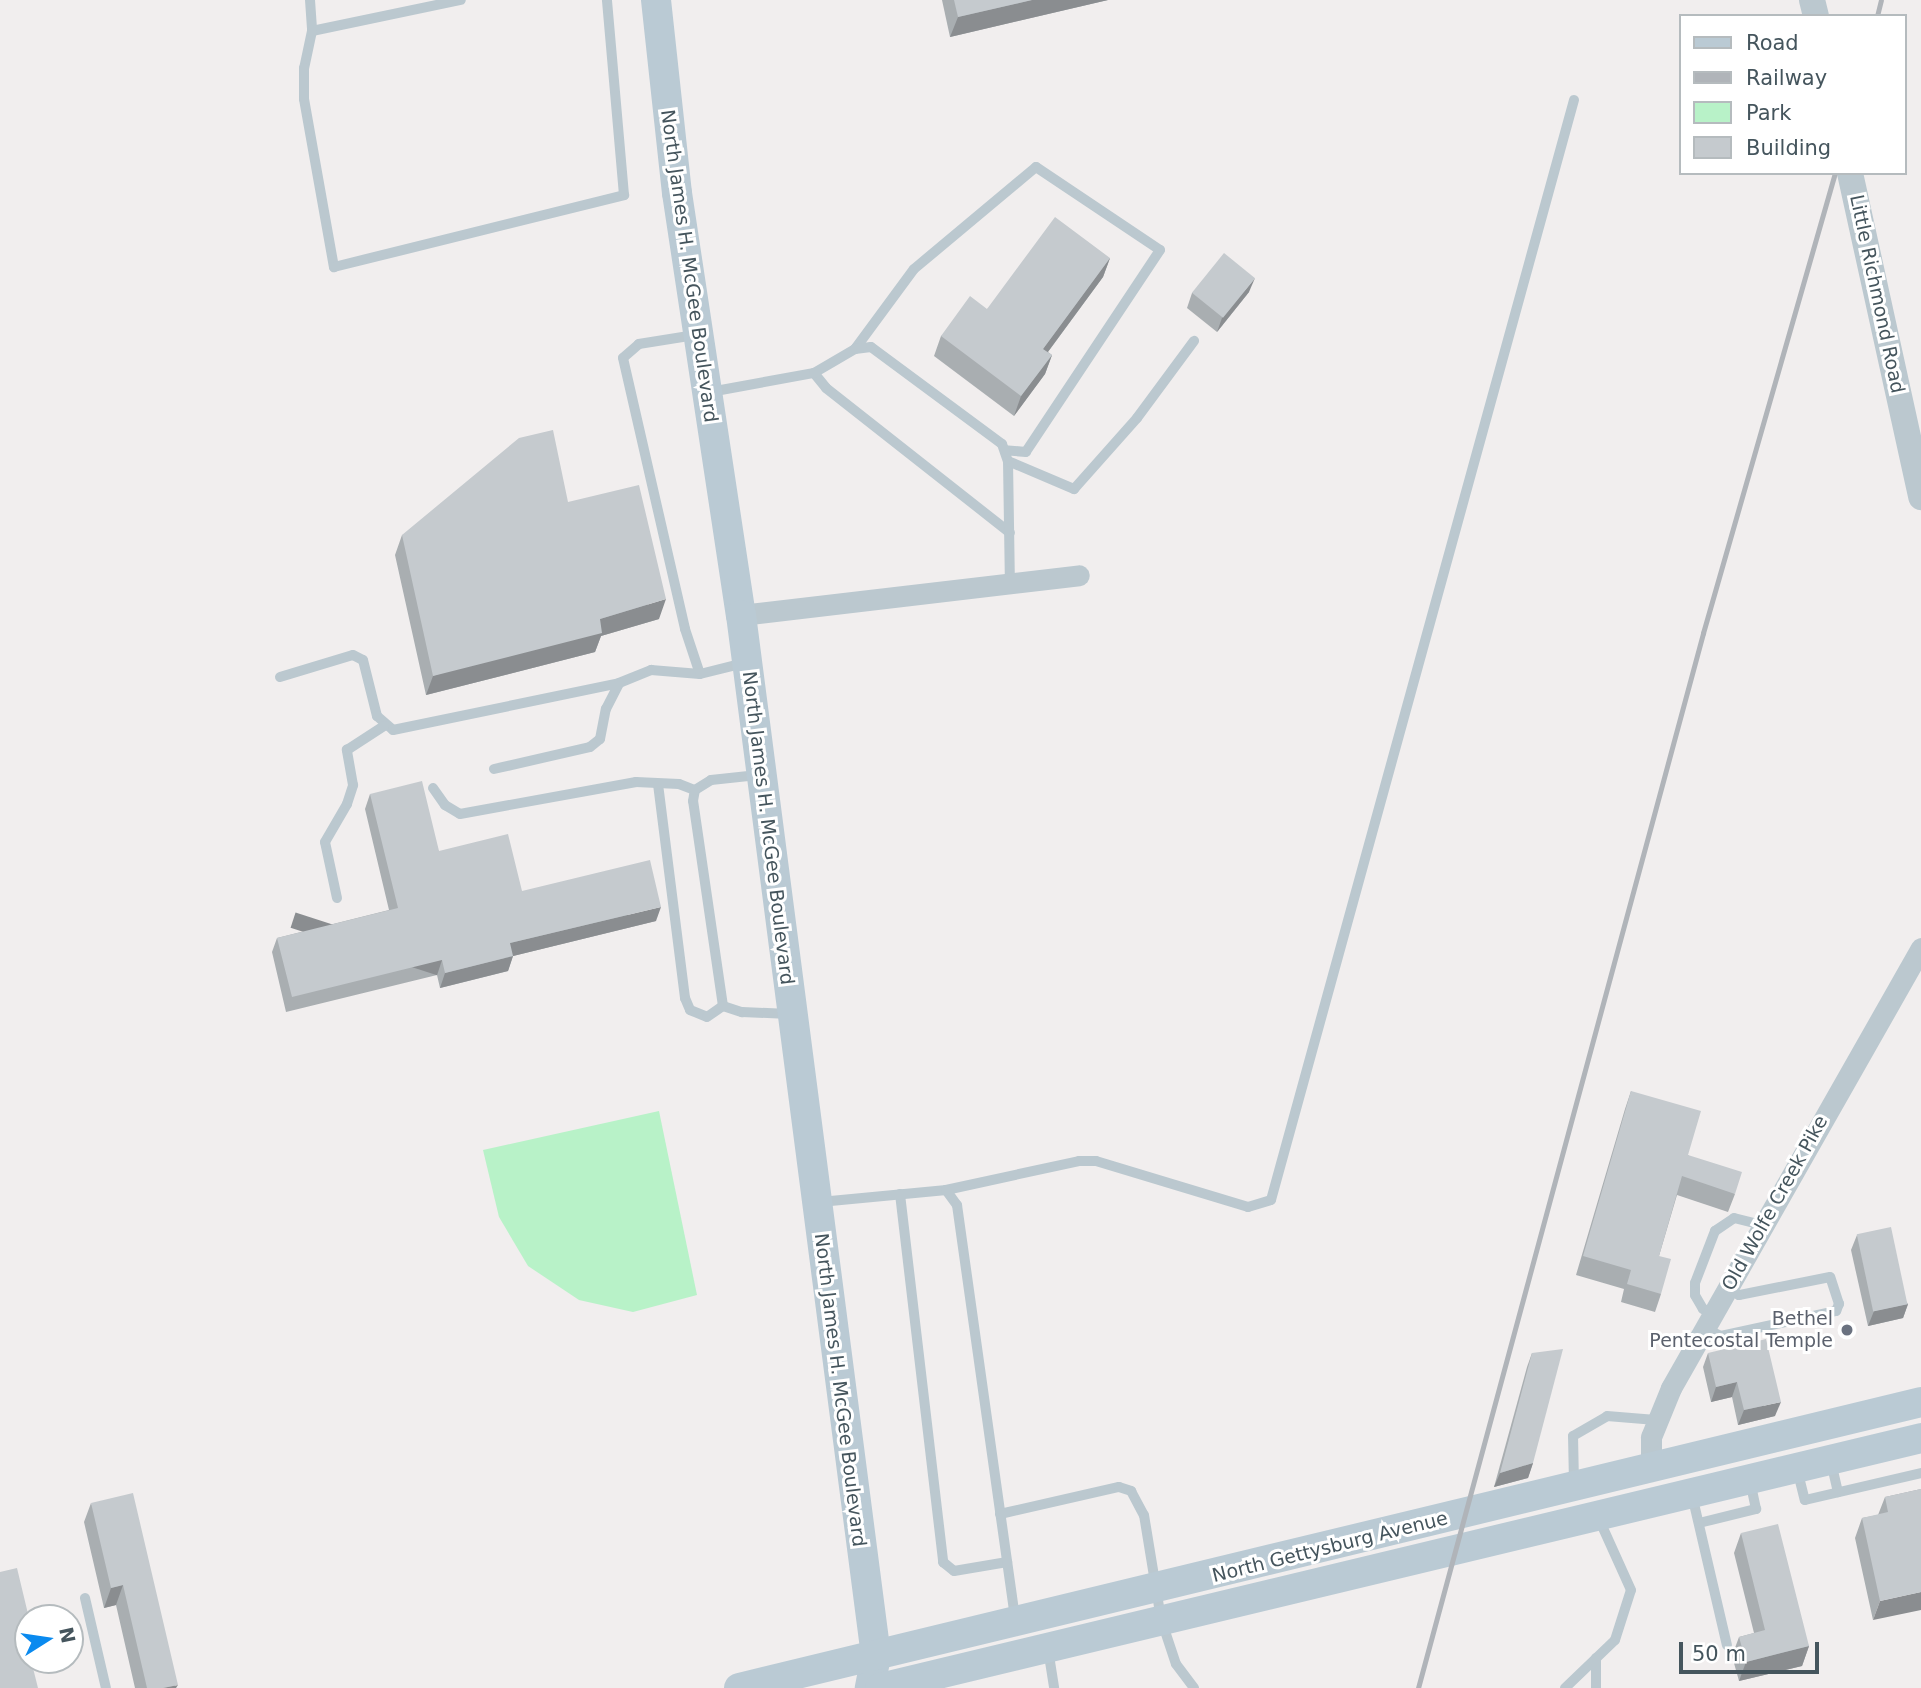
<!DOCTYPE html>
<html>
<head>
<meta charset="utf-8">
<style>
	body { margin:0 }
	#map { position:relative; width:1921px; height:1688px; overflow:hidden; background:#f1eeee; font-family:"DejaVu Sans",sans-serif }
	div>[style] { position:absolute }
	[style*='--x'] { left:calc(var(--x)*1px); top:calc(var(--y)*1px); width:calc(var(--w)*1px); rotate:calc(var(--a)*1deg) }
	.green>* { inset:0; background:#b8f2c8 }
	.service>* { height:10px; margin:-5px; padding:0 5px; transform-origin:5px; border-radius:5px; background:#bbc8cf }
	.minor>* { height:21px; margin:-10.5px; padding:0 10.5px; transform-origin:10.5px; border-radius:10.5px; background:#bbc8cf }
	.tertiary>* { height:26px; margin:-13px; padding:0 13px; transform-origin:13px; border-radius:13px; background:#bbc8cf }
	.secondary>* { height:30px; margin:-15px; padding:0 15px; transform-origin:15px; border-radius:15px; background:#bacad4 }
	.rail>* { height:5px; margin:-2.5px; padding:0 2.5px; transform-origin:2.5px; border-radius:2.5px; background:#b0b4b9 }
	.wall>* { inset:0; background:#a9aeb1 }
	.shaded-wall>* { inset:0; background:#8a8d90; transform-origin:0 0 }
	.building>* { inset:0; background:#c5cace; transform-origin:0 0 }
	.dots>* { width:19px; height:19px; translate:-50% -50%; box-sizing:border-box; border:4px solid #fff; border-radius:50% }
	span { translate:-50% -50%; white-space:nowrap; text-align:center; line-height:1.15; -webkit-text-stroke:6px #fff; paint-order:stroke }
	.street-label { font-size:19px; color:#45555d }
	.worship-label { font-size:19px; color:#5b616d }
	.right { translate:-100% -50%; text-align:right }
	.legend { position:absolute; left:1679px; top:14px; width:228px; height:161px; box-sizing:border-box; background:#fff; border:2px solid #b5bbbe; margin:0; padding:9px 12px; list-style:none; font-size:21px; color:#45555d }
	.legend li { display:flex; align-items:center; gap:14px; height:35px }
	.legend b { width:35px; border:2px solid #b5bbbe }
	.north { position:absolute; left:14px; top:1604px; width:70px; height:70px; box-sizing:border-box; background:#fff; border:2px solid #b5bbbe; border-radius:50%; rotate:78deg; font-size:19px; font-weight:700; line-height:28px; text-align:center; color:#45555d }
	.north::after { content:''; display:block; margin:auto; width:24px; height:32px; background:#0a8aef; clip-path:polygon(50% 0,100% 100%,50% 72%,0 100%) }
	.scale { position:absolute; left:1679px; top:1642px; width:140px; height:32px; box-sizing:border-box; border:4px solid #45555d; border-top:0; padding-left:9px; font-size:21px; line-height:24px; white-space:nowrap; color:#45555d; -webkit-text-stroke:5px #fff; paint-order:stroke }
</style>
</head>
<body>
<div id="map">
	<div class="green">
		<i style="clip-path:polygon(659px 1111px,697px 1295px,633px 1312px,579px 1300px,528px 1266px,499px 1217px,483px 1150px)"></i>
	</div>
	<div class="service">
		<i style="--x:310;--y:0;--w:31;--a:86"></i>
		<i style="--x:312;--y:31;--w:152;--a:-11.8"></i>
		<i style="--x:312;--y:31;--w:38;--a:102"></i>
		<i style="--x:304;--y:68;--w:31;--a:90"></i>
		<i style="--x:304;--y:99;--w:171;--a:79.9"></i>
		<i style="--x:334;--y:267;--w:299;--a:-13.9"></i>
		<i style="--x:624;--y:195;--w:196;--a:-95"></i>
		<i style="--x:695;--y:335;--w:57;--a:170.9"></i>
		<i style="--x:639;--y:344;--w:21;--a:139"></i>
		<i style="--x:623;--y:358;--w:278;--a:77.1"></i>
		<i style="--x:685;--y:629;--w:47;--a:71.6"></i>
		<i style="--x:855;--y:349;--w:99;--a:-53.6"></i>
		<i style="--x:914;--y:269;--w:159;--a:-39.9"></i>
		<i style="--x:1036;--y:167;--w:149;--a:33.8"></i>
		<i style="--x:1160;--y:250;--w:242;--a:123.6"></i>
		<i style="--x:1026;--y:452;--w:21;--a:-175"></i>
		<i style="--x:814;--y:373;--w:19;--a:51"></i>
		<i style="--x:826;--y:388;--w:234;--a:38.2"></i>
		<i style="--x:710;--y:392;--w:106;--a:-10.4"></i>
		<i style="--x:814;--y:373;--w:48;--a:-30.3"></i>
		<i style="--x:855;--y:349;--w:16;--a:-7"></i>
		<i style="--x:871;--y:347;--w:163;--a:36.5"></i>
		<i style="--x:1002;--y:444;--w:18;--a:71"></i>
		<i style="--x:1008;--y:461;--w:123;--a:89.1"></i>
		<i style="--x:1008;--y:461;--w:72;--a:23"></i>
		<i style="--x:1074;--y:489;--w:95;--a:-48.4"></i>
		<i style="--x:1137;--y:418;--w:96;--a:-53.5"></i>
		<i style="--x:280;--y:677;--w:76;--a:-16.8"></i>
		<i style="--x:353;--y:655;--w:11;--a:27"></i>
		<i style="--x:363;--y:660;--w:58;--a:76"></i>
		<i style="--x:377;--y:716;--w:21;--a:41"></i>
		<i style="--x:393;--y:730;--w:231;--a:-11.7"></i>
		<i style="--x:619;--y:683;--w:35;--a:-22"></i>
		<i style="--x:651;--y:670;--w:49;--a:4.7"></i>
		<i style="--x:700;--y:674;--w:45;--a:-14"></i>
		<i style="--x:494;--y:769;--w:98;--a:-12.9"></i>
		<i style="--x:590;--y:747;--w:13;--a:-39"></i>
		<i style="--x:600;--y:739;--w:31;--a:-79"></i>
		<i style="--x:606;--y:709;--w:29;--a:-63"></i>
		<i style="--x:658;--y:784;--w:216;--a:82.8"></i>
		<i style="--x:685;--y:998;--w:13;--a:67"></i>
		<i style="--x:690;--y:1010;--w:18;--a:22"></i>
		<i style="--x:707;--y:1017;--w:19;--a:-35"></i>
		<i style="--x:433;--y:788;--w:21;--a:55"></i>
		<i style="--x:445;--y:805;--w:17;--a:31"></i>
		<i style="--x:460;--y:814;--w:179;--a:-10.3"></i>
		<i style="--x:636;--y:782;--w:43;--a:2.7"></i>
		<i style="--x:679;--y:784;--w:17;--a:21"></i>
		<i style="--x:337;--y:898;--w:57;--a:-102.1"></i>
		<i style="--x:325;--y:842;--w:44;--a:-59.9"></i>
		<i style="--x:347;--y:804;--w:20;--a:-72"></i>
		<i style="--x:353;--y:785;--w:36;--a:-100"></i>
		<i style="--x:347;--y:750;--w:44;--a:-33"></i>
		<i style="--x:723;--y:1006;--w:207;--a:-98.3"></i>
		<i style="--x:693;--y:801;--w:11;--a:-80"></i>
		<i style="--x:695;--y:790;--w:19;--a:-32"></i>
		<i style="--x:711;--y:780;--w:47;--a:-6.1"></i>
		<i style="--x:723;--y:1006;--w:20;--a:18"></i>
		<i style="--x:742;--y:1012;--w:47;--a:2.4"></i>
		<i style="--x:946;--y:1190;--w:136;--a:-12.3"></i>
		<i style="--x:1079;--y:1161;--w:17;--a:0"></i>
		<i style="--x:1096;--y:1161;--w:159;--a:16.8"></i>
		<i style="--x:1248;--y:1207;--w:24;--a:-17"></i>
		<i style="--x:1271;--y:1200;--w:1141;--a:-74.6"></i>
		<i style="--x:900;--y:1194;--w:371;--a:83.3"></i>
		<i style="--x:943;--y:1562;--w:14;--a:39"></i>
		<i style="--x:954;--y:1571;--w:54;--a:-9.6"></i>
		<i style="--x:820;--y:1202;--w:127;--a:-5.4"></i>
		<i style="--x:946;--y:1190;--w:19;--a:54"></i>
		<i style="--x:957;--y:1205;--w:419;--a:82"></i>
		<i style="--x:1713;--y:1313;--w:11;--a:-158"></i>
		<i style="--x:1703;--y:1309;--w:16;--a:-120"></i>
		<i style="--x:1695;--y:1295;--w:12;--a:-90"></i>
		<i style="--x:1695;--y:1283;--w:56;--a:-69"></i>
		<i style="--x:1715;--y:1231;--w:23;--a:-34"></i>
		<i style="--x:1734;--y:1218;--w:30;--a:14"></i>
		<i style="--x:1705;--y:1328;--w:18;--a:27"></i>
		<i style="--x:1721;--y:1336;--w:118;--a:-12.3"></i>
		<i style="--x:1836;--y:1311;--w:8;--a:-67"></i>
		<i style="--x:1839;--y:1304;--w:28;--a:-108"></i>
		<i style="--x:1830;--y:1277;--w:93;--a:168.8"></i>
		<i style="--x:1739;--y:1295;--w:14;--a:-150"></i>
		<i style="--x:1831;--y:1462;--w:31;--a:77"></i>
		<i style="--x:1797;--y:1469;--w:32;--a:76"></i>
		<i style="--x:1805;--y:1500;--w:119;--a:-13.1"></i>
		<i style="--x:1574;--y:1483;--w:47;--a:-91.2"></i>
		<i style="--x:1573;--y:1436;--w:39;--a:-30"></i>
		<i style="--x:1607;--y:1416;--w:49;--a:4.7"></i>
		<i style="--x:1692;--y:1495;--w:154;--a:76.9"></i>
		<i style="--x:1000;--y:1514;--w:122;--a:-12.8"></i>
		<i style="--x:1119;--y:1487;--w:13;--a:18"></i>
		<i style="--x:1131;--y:1491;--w:27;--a:62"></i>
		<i style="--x:1144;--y:1515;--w:105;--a:80.7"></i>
		<i style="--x:1161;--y:1619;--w:47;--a:71.6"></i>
		<i style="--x:1176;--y:1664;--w:30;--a:53"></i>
		<i style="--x:1699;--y:1523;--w:59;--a:-13.8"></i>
		<i style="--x:1756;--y:1509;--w:29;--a:-102"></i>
		<i style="--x:85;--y:1598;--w:92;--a:76.9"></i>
		<i style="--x:1048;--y:1649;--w:39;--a:81"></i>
		<i style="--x:1596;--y:1658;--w:30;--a:90"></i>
		<i style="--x:1565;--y:1688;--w:69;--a:-43.8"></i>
		<i style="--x:1615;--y:1640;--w:52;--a:-72.3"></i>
		<i style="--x:1631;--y:1590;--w:80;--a:-114.3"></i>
	</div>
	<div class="minor">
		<i style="--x:741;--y:615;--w:340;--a:-6.7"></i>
		<i style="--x:1651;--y:1466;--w:29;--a:-90"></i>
		<i style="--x:1651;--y:1437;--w:53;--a:-67.8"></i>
		<i style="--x:1671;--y:1388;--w:506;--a:-60.4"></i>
	</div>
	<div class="tertiary">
		<i style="--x:1812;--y:0;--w:16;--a:76"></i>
		<i style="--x:1850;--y:173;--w:332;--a:77.6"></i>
	</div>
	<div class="secondary">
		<i style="--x:656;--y:0;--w:194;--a:83.8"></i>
		<i style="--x:677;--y:193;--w:427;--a:81.4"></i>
		<i style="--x:741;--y:615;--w:1050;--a:82.61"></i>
		<i style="--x:876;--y:1656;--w:33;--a:101"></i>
		<i style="--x:739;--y:1688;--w:1216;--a:-13.6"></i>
		<i style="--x:880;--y:1688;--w:1071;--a:-13.5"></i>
	</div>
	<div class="rail">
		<i style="--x:1877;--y:16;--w:16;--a:-76"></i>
		<i style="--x:1418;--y:1688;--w:1093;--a:-74.88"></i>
		<i style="--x:1703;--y:633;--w:479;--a:-74"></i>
	</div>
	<div class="wall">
		<i style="clip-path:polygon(942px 0,1108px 0,950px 37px)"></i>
		<i style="clip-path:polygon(1110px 258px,1103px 277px,1048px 352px,1052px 355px,1045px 374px,1014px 416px,934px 356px,941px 336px,987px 309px)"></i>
		<i style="clip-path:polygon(1249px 292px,1217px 332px,1187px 308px,1192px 293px)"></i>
		<i style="clip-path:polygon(568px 502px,659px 619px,601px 636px,595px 652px,426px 695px,395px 555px,402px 535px)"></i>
		<i style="clip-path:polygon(370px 794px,439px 851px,522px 891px,656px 921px,513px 956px,508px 971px,440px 988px,437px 975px,286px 1012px,272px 952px,277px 938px,389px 910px,365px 809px)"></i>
		<i style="clip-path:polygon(1631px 1091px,1688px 1155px,1735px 1194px,1728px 1212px,1677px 1195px,1659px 1256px,1661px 1294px,1655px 1312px,1621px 1302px,1624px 1289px,1576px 1275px,1625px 1109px)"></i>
		<i style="clip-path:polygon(1857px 1235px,1908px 1304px,1903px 1318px,1868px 1326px,1851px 1250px)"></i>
		<i style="clip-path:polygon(1532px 1353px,1533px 1463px,1528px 1478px,1494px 1487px,1527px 1367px)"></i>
		<i style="clip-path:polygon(1708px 1353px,1775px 1416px,1738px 1425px,1732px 1397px,1711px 1402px,1703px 1367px)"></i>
		<i style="clip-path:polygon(1921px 1489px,1873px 1620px,1855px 1538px,1862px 1518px,1878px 1515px,1885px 1497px)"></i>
		<i style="clip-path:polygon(91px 1503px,176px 1688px,135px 1688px,116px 1605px,104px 1608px,84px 1522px)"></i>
		<i style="clip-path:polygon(1741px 1533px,1809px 1646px,1802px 1666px,1739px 1681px,1732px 1656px,1739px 1637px,1754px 1633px,1734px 1553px)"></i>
	</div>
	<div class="shaded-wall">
		<i style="clip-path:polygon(1032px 0,1108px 0,950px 37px,958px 17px)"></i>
		<i style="clip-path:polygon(1110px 258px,1103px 277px,1036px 368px,1043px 349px)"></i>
		<i style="clip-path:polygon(1255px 278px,1249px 292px,1217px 332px,1222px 318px)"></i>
		<i style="clip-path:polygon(1052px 355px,1045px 374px,1014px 416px,1021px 396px)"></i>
		<i style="clip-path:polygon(666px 599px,659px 619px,601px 636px,595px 652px,426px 695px,433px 676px,600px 619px)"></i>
		<i style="clip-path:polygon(661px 907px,656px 921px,505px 958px,510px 943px)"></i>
		<i style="clip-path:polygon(513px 956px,508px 971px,440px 988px,445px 973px)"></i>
		<i style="left:442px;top:960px;width:16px;height:154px;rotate:108deg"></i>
		<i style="clip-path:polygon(1908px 1304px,1903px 1318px,1868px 1326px,1874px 1311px)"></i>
		<i style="clip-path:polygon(1737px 1382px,1732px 1397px,1711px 1402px,1716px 1387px)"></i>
		<i style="clip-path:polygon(1781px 1402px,1775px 1416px,1738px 1425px,1744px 1410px)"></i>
		<i style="clip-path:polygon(1533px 1463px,1528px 1478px,1494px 1487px,1500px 1473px)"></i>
		<i style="clip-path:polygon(123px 1585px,116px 1605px,104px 1608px,111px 1588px)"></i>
		<i style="clip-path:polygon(1921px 1592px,1921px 1610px,1873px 1620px,1880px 1601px)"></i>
		<i style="clip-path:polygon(1809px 1646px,1802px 1666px,1739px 1681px,1746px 1662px)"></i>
		<i style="clip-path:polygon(178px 1685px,176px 1688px,163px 1688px)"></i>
	</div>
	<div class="building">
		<i style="clip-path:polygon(954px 0,1032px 0,958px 17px)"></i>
		<i style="clip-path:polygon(1055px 217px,1110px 258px,1043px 349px,1052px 355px,1021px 396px,941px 336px,970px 296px,987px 309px)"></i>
		<i style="left:1224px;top:253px;width:40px;height:51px;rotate:39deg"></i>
		<i style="clip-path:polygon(553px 430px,568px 502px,639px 485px,666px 599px,600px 619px,602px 633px,433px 676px,402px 535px,519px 438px)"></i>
		<i style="clip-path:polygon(422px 781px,439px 851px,508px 834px,522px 891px,650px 860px,661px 907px,510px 943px,513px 956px,445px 973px,442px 960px,292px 997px,277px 938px,398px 908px,370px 794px)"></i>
		<i style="clip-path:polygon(1631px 1091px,1701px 1111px,1688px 1155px,1742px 1172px,1735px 1194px,1682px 1176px,1659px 1256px,1671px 1259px,1661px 1294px,1627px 1284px,1631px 1270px,1583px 1256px)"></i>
		<i style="left:1891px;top:1227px;width:79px;height:35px;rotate:78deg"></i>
		<i style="clip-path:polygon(1766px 1339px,1781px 1402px,1744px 1410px,1737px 1382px,1716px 1387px,1708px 1353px)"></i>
		<i style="clip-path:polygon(1563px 1349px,1533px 1463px,1500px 1473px,1532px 1353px)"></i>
		<i style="clip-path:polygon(1921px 1489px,1921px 1592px,1880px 1601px,1862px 1518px,1888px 1512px,1885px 1497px)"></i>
		<i style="clip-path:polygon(133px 1493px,178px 1685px,163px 1688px,147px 1688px,123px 1585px,111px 1588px,91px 1503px)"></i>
		<i style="clip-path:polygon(1778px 1524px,1809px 1646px,1746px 1662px,1739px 1637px,1765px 1630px,1741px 1533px)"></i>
		<i style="clip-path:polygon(17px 1568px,29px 1618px,28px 1660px,31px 1660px,38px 1688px,0 1688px,0 1572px)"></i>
	</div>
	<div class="dots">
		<i style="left:1847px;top:1330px;background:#6b7280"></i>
	</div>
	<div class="street-label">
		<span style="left:689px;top:266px;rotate:82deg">North James H. McGee Boulevard</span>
		<span style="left:1877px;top:294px;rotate:78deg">Little Richmond Road</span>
		<span style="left:768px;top:828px;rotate:83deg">North James H. McGee Boulevard</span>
		<span style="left:1775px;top:1203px;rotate:-61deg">Old Wolfe Creek Pike</span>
		<span style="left:840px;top:1390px;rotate:83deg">North James H. McGee Boulevard</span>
		<span style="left:1330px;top:1547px;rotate:-14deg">North Gettysburg Avenue</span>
	</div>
	<div class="worship-label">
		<span class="right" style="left:1833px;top:1330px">Bethel<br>Pentecostal Temple</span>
	</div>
	<ul class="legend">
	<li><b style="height:9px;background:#bacad4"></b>Road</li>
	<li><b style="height:9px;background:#b0b4b9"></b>Railway</li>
	<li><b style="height:19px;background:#b8f2c8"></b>Park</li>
	<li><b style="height:19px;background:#c5cace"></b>Building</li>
	</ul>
	<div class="north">N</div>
	<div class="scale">50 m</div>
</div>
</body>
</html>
